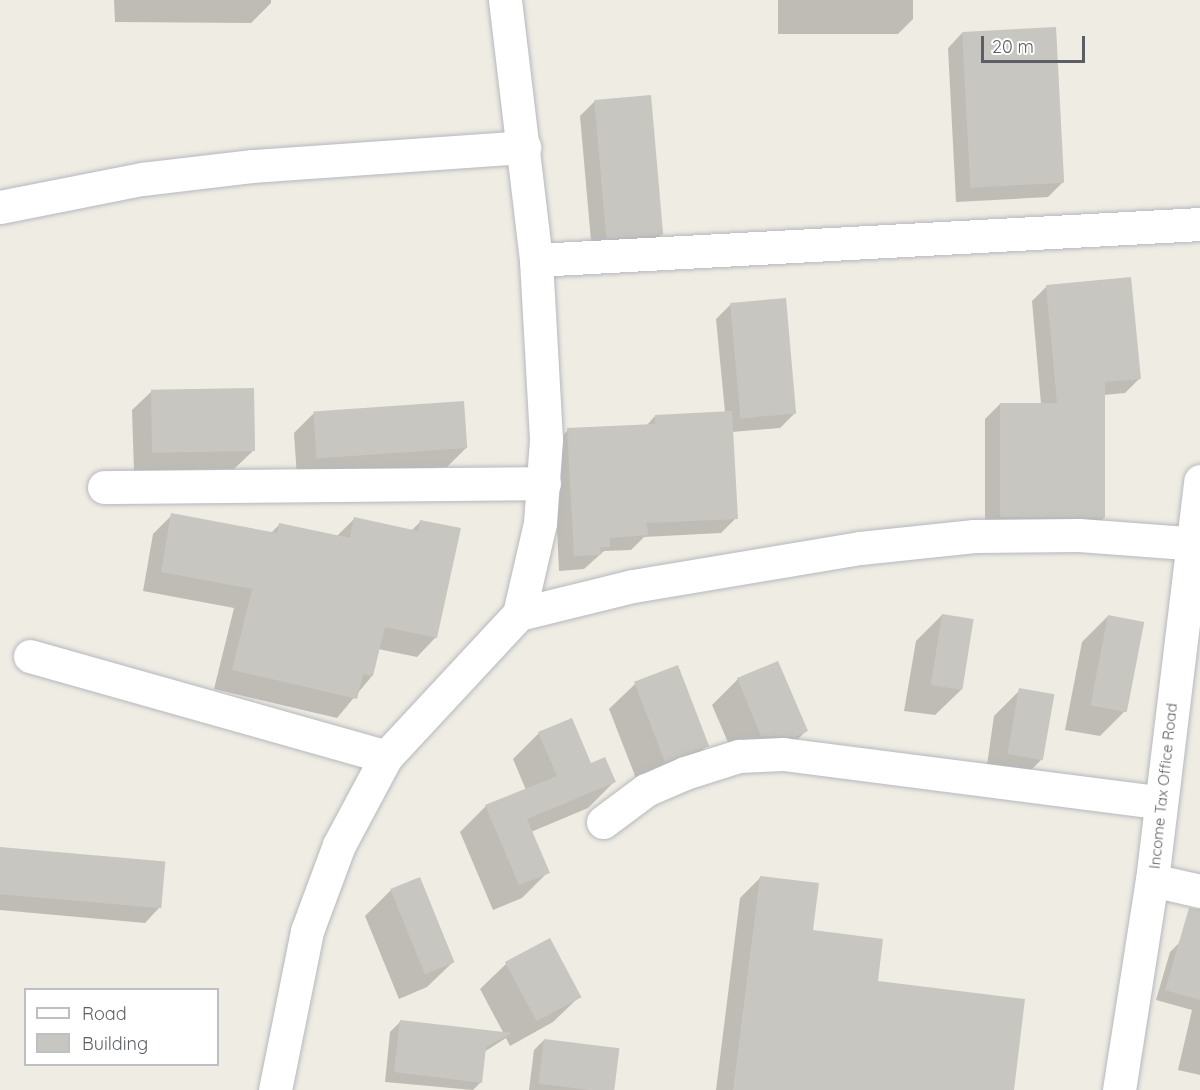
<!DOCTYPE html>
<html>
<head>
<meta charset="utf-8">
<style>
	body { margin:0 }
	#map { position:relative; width:1200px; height:1090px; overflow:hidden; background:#eeece3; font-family:Quicksand,sans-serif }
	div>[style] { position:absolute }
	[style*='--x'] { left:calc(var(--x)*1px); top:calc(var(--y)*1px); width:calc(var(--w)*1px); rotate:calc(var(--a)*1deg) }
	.shadow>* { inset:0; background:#0003 }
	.building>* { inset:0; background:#c8c6c0; transform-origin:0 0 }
	.roads { filter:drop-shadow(0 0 2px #b6b8bd) drop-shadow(0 0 2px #b6b8bd) }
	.minor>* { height:33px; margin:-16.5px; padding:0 16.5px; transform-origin:16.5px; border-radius:16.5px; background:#fff }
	span { translate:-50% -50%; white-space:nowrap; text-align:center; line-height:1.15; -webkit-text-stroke:4.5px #fff; paint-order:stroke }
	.street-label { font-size:15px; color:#5b5e64 }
	.legend { position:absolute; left:24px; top:988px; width:195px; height:78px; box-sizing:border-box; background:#fff; border:2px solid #bdbfc1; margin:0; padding:8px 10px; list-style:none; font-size:18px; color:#5b5e64 }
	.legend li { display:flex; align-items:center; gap:12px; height:30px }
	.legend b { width:30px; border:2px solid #bdbfc1 }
	.scale { position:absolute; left:981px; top:36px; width:104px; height:27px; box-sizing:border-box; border:3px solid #5b5e64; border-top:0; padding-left:8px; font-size:18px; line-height:21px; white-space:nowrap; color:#5b5e64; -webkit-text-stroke:4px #fff; paint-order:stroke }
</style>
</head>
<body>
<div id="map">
	<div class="shadow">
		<i style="clip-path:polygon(114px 0,271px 0,271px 3px,251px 23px,115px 22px)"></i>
		<i style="clip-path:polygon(778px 0,913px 0,913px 19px,898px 34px,778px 34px)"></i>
		<i style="clip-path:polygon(962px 33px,1063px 182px,1048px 197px,956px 202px,948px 48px)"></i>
		<i style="clip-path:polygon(595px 101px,662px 234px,647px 249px,592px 252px,580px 116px)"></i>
		<i style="clip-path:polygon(1047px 286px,1139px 379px,1125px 393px,1104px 395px,1104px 518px,1089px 532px,985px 531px,985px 419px,1000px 404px,1041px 404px,1032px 301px)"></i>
		<i style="clip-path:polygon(731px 304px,795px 413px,780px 428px,732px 432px,736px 518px,721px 533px,644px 537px,631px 550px,604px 551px,584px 569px,559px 571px,553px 445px,568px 430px,646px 426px,655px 416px,725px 412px,716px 319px)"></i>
		<i style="clip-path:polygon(152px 391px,254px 450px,234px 469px,134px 471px,132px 410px)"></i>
		<i style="clip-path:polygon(313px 414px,466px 448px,447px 467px,297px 478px,294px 433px)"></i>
		<i style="clip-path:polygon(172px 515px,271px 533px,280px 524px,337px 536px,354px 519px,411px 531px,421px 521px,436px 637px,417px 657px,378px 649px,372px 676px,337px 718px,214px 689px,234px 608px,143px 591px,153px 534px)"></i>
		<i style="clip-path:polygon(942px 615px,961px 690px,935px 715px,904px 711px,916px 641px)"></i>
		<i style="clip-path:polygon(1108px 616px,1125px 711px,1100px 736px,1065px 730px,1082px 642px)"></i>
		<i style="clip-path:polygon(738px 679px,806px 731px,780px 757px,736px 761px,712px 705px)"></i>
		<i style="clip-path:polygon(635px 684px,707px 745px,682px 771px,639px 786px,609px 709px)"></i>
		<i style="clip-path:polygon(1020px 690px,1043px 758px,1017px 784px,985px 779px,994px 716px)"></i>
		<i style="clip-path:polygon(539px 733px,614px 782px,588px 808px,531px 832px,548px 872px,522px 898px,493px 910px,460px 832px,486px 806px,526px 790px,513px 759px)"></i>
		<i style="clip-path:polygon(0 849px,159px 908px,145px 923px,0 910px)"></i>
		<i style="clip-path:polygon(760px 878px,812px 932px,1013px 1090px,716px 1090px,740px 898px)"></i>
		<i style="clip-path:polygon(391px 890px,453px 962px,427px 987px,399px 999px,365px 916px)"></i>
		<i style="clip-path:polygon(1180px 942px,1200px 948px,1200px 1075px,1178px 1070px,1192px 1010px,1156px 1000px,1170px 952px)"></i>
		<i style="clip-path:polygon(506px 964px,579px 997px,553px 1022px,510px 1046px,506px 1038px,484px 1052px,481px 1082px,473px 1090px,385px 1082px,390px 1032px,400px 1022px,504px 1034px,480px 989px)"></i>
		<i style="clip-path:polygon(544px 1040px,617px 1049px,612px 1090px,529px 1090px,534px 1050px)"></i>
	</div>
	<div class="building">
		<i style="left:1056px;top:27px;width:156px;height:94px;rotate:87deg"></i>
		<i style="left:651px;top:95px;width:140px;height:57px;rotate:85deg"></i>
		<i style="clip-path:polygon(1131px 277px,1141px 379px,1105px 382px,1105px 518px,1000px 517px,1000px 403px,1057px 403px,1046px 285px)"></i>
		<i style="left:786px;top:298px;width:116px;height:56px;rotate:85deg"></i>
		<i style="left:254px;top:388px;width:63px;height:103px;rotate:89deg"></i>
		<i style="left:464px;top:401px;width:47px;height:151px;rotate:86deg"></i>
		<i style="clip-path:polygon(732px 411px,738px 519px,647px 523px,648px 535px,610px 538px,610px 547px,600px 547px,601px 555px,574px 556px,567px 428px,655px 424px,655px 415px)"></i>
		<i style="clip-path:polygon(171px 513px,277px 533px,279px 523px,350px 538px,354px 517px,418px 531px,420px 520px,461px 528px,437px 638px,385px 627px,373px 676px,363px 674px,357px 699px,232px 670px,252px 589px,161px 572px)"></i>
		<i style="left:942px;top:614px;width:32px;height:72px;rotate:9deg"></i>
		<i style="left:1108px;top:615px;width:37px;height:92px;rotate:11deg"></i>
		<i style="clip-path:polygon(778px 661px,808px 731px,795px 737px,761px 736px,737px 678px)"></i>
		<i style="left:678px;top:665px;width:87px;height:47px;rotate:69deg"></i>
		<i style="left:1019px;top:688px;width:36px;height:67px;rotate:10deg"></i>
		<i style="clip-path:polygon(572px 718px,591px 763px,605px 757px,616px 782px,527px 819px,550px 873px,519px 885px,485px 805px,557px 776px,538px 732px)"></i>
		<i style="left:0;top:847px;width:166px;height:47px;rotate:5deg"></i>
		<i style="clip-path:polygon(760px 876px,819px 883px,813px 930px,883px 939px,878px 981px,1025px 999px,1014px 1090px,733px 1090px)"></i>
		<i style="left:420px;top:877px;width:92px;height:32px;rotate:68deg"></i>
		<i style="clip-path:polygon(1189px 908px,1200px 909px,1200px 1000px,1165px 990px)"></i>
		<i style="left:550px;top:938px;width:67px;height:51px;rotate:62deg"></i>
		<i style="clip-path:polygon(400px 1020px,512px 1033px,486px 1047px,482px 1083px,394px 1072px)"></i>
		<i style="left:544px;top:1039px;width:76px;height:45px;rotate:7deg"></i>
	</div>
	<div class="roads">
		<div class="minor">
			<i style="--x:0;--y:207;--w:145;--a:-11.2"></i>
			<i style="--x:142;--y:179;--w:112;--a:-6.7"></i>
			<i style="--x:253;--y:166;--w:272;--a:-4"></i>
			<i style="--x:536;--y:260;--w:665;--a:-3.1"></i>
			<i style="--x:104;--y:487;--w:440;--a:-0.5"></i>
			<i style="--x:519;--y:614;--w:117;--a:-13.8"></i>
			<i style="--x:633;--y:586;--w:230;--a:-9.5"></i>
			<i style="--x:860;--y:548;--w:115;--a:-6"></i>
			<i style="--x:974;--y:536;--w:105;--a:-0.5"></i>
			<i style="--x:1079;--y:535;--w:121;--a:4.3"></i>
			<i style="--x:30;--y:656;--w:370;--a:15.8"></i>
			<i style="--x:603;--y:822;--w:54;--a:-36.7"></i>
			<i style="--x:646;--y:790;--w:43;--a:-23.6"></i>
			<i style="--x:685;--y:773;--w:57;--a:-17.5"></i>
			<i style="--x:739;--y:756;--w:44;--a:-2.6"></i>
			<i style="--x:783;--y:754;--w:380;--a:7.3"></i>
			<i style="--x:1152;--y:880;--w:49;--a:12.9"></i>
			<i style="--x:275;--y:1090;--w:162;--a:-78.6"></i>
			<i style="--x:307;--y:931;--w:92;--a:-69.6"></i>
			<i style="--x:339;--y:845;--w:100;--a:-61.9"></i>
			<i style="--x:386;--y:757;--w:195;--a:-47.1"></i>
			<i style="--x:519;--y:614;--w:93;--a:-77"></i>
			<i style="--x:540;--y:523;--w:84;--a:-85.9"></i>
			<i style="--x:546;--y:439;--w:179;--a:-93.2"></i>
			<i style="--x:536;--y:260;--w:262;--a:-96.8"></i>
			<i style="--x:1119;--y:1090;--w:213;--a:-81.1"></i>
			<i style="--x:1152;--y:880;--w:402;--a:-83.1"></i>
		</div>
	</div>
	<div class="street-label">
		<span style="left:1163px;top:786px;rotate:-84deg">Income Tax Office Road</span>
	</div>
	<ul class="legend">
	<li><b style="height:8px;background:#fff"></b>Road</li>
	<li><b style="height:16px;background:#c8c6c0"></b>Building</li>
	</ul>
	<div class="scale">20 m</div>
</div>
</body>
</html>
